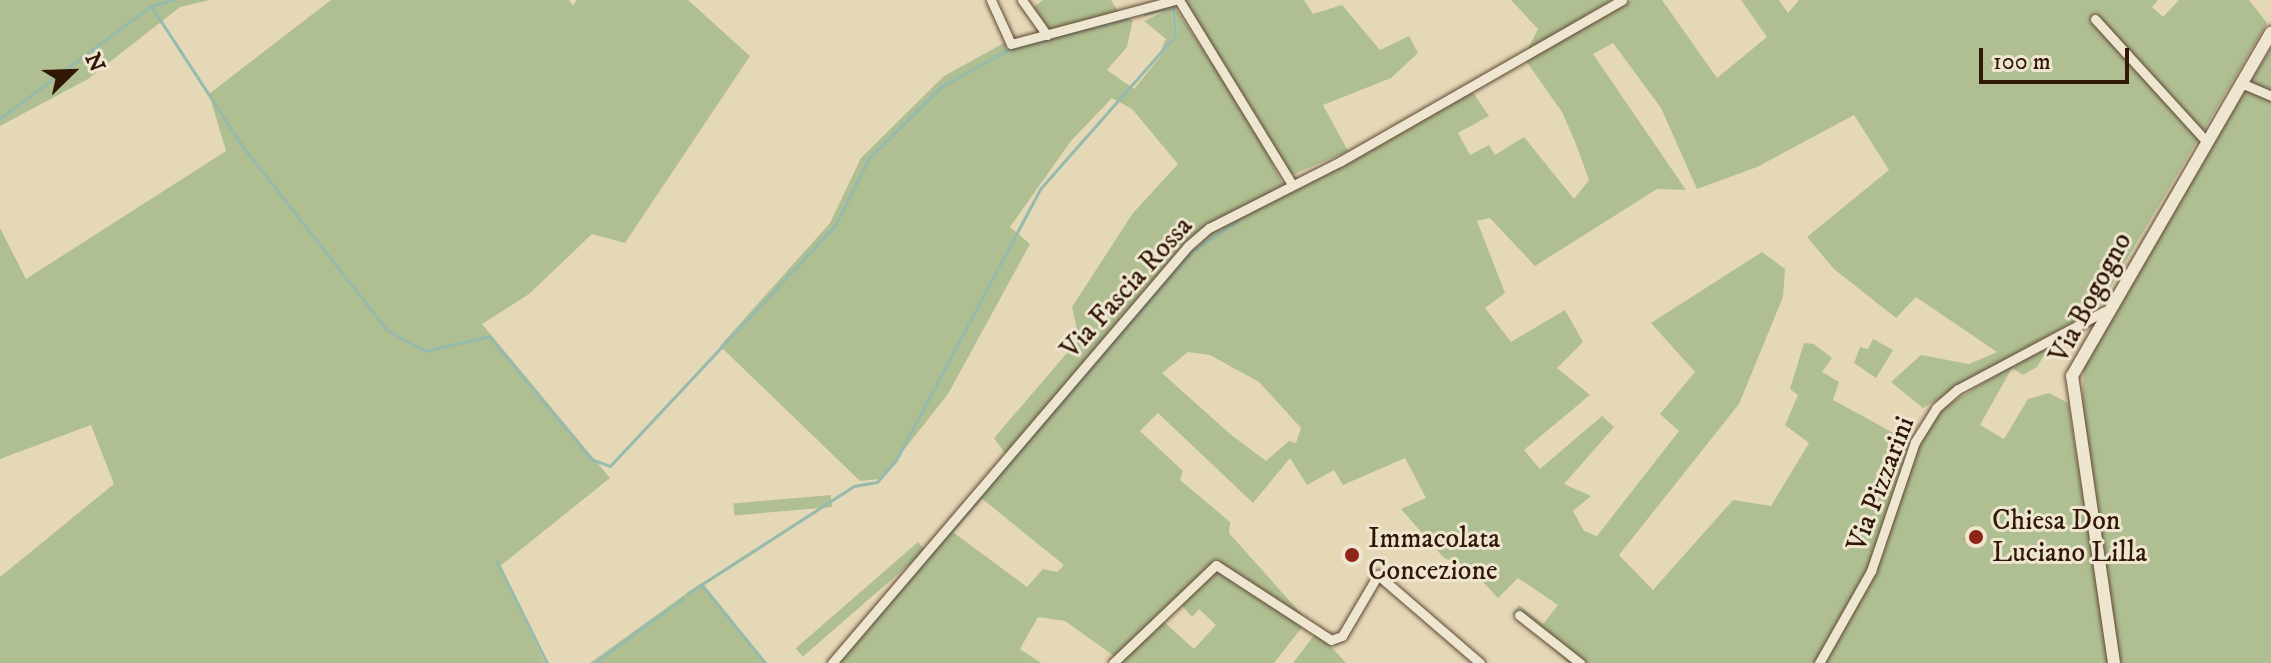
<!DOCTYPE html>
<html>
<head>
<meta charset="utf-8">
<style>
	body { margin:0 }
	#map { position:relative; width:2271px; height:663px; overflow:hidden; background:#e5d8b7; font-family:"IM FELL DW Pica",serif }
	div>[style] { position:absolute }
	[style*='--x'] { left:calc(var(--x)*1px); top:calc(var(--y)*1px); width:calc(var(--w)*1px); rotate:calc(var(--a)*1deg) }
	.green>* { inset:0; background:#b0bf92; transform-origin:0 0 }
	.stream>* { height:3px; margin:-1.5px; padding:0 1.5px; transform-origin:1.5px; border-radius:1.5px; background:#96baab }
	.building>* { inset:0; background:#d28e70; transform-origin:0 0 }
	.roads { filter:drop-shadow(0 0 2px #5f4733) drop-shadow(0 0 2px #5f4733) }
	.street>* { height:9px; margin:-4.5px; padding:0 4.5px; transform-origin:4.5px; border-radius:4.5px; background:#eee6d0 }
	.secondary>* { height:12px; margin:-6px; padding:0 6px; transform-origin:6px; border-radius:6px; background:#eee6d0 }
	.dots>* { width:22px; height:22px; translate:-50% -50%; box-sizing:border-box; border:4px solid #eee6d0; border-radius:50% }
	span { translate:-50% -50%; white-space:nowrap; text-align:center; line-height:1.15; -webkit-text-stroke:6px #eee6d0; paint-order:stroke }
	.street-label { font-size:28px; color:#321707 }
	.poi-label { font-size:28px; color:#321707 }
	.left { translate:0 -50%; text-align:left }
	.north { position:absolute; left:32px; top:32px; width:80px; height:80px; -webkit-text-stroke:6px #eee6d0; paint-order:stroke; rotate:67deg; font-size:22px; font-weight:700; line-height:32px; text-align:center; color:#321707 }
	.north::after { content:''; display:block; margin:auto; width:28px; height:36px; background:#321707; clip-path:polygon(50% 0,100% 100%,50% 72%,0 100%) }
	.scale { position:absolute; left:1979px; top:48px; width:150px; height:36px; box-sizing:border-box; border:4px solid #321707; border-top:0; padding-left:10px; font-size:24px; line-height:28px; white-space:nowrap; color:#321707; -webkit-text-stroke:6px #eee6d0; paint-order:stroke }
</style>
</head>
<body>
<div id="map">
	<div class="green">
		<i style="clip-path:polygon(0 0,210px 0,180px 7px,88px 79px,0 126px)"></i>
		<i style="clip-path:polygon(331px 0,569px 0,573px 6px,577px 0,688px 0,750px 56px,625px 243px,592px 234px,529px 294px,482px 324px,610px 478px,499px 567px,545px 663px,0 663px,0 577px,114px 484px,91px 425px,0 459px,0 228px,26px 279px,226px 151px,209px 94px)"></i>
		<i style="clip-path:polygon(1043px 0,1111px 0,1119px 13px,1050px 31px,1031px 9px)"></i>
		<i style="clip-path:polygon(1182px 0,1304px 0,1313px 14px,1342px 5px,1380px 50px,1409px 36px,1418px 53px,1391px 78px,1323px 105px,1348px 151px,1290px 176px)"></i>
		<i style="clip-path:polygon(1511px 0,1611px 0,1526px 53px,1538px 29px)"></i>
		<i style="clip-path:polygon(evenodd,1631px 0,1662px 0,1717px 78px,1767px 37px,1741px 0,1779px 0,1788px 13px,1799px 0,2158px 0,2152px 7px,2163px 17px,2179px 0,2249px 0,2267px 23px,2098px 308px,1923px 408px,1891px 382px,1921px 355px,1969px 364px,1997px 352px,1916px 297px,1896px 318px,1834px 269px,1807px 237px,1889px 170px,1854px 115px,1757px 167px,1697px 189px,1661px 108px,1613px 43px,1593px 54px,1686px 190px,1657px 189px,1535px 266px,1490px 218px,1477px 221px,1505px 293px,1485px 308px,1511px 342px,1565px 310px,1583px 342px,1557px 368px,1590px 395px,1524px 450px,1540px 469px,1602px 416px,1614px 427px,1564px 484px,1591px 496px,1573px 511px,1584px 531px,1597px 536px,1679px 431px,1660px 414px,1695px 372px,1651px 323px,1762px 252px,1785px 269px,1783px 297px,1739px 404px,1619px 555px,1653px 590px,1733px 500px,1771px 506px,1809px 443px,1785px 425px,1798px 395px,1790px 389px,1804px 343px,1814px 344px,1832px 358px,1822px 372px,1839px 382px,1833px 400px,1912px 443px,1873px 561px,1816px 663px,1569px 663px,1513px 614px,1519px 605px,1543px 624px,1558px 605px,1518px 578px,1498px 598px,1468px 566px,1444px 558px,1401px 509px,1426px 498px,1405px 458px,1343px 485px,1334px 470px,1307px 485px,1290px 458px,1253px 503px,1158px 413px,1140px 431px,1183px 471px,1180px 480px,1230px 522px,1229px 533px,1313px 627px,1214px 561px,1117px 658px,1065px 621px,1038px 617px,1020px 649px,1041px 663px,834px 663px,950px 530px,1027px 587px,1043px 569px,1057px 572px,1064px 565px,980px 497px,1212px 231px,1472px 91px,1489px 116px,1458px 133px,1470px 155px,1489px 145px,1495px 155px,1524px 137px,1574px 199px,1589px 180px,1576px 144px,1562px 112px,1526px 61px,1631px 0,1188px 352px,1210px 355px,1259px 382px,1301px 428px,1296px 443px,1289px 441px,1266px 461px,1230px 434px,1162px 373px,1188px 352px)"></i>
		<i style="clip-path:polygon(1172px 8px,1174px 36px,1160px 52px,1166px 39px,1144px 21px)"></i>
		<i style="clip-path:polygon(1175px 8px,1251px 121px,1283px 185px,1209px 225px,1006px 455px,994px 438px,1079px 339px,1072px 307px,1133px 213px,1178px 164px,1132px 109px,1112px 98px,1071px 141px,1010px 227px,1030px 244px,948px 394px,881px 479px,860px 481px,720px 346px,830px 223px,861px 158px,944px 76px,1004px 43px,1007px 49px,1133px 19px,1127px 47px,1107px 70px,1134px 89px,1177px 36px)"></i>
		<i style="clip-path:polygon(2271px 48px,2271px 663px,2118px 663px,2082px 414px,2084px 357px)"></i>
		<i style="clip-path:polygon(1873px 339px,1893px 350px,1876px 378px,1854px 363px,1860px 347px,1868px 349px)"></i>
		<i style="clip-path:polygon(2053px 341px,2037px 367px,2023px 375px,2012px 368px,1980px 425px,2004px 439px,2028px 399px,2049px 393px,2068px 403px,2110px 663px,1821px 663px,1873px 571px,1919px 441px,1939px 410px)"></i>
		<i style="left:831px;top:495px;width:12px;height:98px;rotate:85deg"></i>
		<i style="left:918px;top:542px;width:11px;height:162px;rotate:49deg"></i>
		<i style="clip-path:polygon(1223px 570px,1303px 626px,1274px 663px,1116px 663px,1162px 620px,1194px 649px,1216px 625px,1199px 609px,1192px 617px,1179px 602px,1212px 571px)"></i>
		<i style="clip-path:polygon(702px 583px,767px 663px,590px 663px,687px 593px)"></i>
		<i style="clip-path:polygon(1315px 634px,1327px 642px,1346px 663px,1293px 663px)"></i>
	</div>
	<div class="stream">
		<i style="--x:151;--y:6;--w:168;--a:56.9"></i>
		<i style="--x:243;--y:147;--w:233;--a:51.8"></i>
		<i style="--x:387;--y:330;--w:43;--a:28.9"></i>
		<i style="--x:425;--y:351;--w:66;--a:-13.2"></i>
		<i style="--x:489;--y:336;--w:160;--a:50.3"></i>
		<i style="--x:591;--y:459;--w:20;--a:20"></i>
		<i style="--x:610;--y:466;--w:328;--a:-46.9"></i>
		<i style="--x:834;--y:227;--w:77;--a:-63.1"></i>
		<i style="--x:869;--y:158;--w:103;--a:-44.6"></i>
		<i style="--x:942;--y:86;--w:77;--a:-28.6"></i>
		<i style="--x:1010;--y:49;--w:121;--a:-14.4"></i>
		<i style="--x:0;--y:118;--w:188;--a:-36.6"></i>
		<i style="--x:151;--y:6;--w:23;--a:-15"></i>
		<i style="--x:497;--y:562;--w:113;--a:63.7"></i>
		<i style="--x:702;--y:585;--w:100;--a:51.1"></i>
		<i style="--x:688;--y:593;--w:197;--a:-32.8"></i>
		<i style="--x:854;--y:486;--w:23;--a:-10"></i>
		<i style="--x:877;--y:482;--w:29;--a:-49"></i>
		<i style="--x:896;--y:460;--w:307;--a:-62"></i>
		<i style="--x:1040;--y:189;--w:204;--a:-48.6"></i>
		<i style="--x:1175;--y:36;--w:29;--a:-94"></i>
		<i style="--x:1173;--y:7;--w:29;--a:166"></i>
		<i style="--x:874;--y:621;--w:486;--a:-49.3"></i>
		<i style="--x:1191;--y:252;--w:58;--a:-33.7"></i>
		<i style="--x:594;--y:663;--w:110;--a:-36.1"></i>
	</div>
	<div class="building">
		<i style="left:1972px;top:525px;width:17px;height:17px;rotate:31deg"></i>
	</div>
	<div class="roads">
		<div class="street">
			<i style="--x:991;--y:0;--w:48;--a:65.6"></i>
			<i style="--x:1011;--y:44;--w:170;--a:-15"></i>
			<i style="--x:1022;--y:0;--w:43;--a:54.5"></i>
			<i style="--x:1179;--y:0;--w:215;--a:58.5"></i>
			<i style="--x:2095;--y:19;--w:166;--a:47.7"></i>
			<i style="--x:2241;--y:83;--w:33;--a:23"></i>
			<i style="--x:1519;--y:615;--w:78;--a:38.2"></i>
			<i style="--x:832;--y:663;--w:548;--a:-49.51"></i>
			<i style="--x:1188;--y:246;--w:28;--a:-41"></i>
			<i style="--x:1209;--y:228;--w:148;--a:-26.9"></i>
			<i style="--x:1341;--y:161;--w:324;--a:-29.8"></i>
			<i style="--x:1113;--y:663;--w:142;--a:-43.6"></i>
			<i style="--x:1216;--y:565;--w:137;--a:33.1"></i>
			<i style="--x:1331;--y:640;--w:12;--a:-20"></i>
			<i style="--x:1342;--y:636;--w:71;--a:-59.5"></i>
			<i style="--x:1378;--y:575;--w:135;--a:40.8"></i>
			<i style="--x:1819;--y:663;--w:106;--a:-60.5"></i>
			<i style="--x:1871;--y:571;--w:136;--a:-71.2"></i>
			<i style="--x:1915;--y:442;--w:40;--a:-58"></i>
			<i style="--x:1936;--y:408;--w:29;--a:-41"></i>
			<i style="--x:1958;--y:389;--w:166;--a:-28"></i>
		</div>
		<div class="secondary">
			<i style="--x:2114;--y:663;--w:290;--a:-98.3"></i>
			<i style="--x:2072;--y:376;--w:397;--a:-59.9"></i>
		</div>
	</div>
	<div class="dots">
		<i style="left:1976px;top:537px;background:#8f2418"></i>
		<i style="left:1352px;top:555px;background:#8f2418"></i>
	</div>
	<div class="street-label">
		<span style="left:1127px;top:288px;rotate:-48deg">Via Fascia Rossa</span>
		<span style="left:2091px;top:298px;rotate:-62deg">Via Bogogno</span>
		<span style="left:1881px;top:484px;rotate:-69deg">Via Pizzarini</span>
	</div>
	<div class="poi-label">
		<span class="left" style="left:1992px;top:537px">Chiesa Don<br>Luciano Lilla</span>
		<span class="left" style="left:1368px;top:555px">Immacolata<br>Concezione</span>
	</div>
	<div class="north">N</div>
	<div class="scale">100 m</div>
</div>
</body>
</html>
